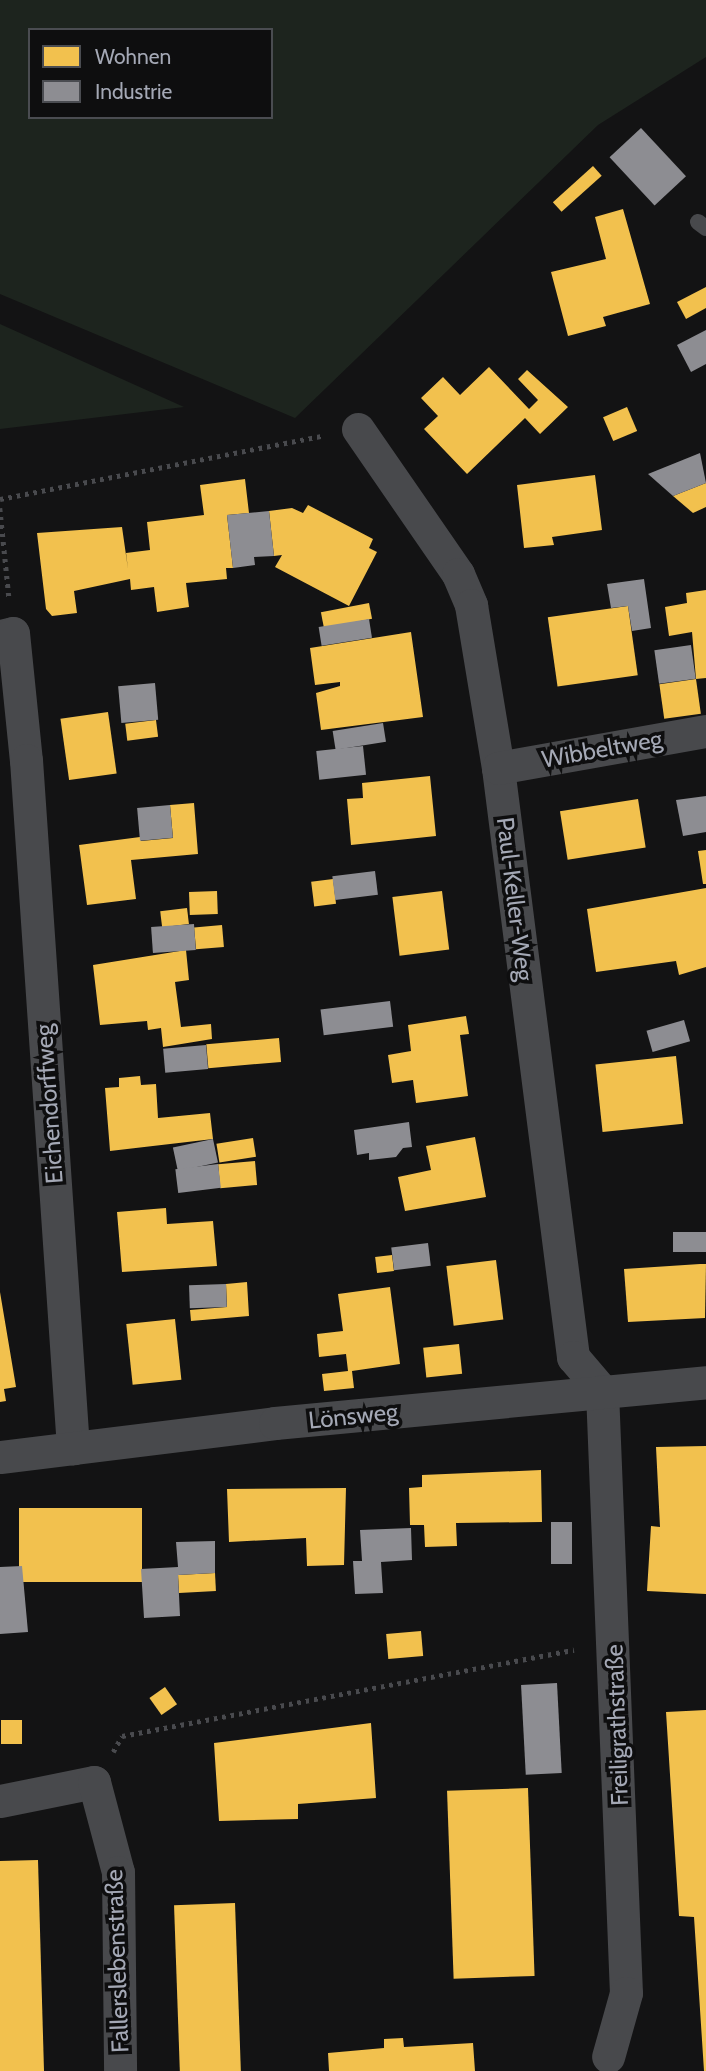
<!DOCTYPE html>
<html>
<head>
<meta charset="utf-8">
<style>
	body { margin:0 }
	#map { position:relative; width:706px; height:2071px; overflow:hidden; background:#131314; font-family:Cabin,sans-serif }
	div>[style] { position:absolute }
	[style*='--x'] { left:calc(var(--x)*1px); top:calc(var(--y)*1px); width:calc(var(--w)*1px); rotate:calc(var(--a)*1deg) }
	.green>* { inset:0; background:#1d241e }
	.homes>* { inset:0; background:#f2c14e; transform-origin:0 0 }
	.industry>* { inset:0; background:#8d8d92; transform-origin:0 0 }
	.path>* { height:4.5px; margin-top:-2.25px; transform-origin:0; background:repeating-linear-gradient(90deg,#494a4e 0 3.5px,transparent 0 8.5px) }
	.service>* { height:16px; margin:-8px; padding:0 8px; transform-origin:8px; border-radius:8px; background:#48494c }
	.minor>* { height:33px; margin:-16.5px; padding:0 16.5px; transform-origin:16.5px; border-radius:16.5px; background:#48494c }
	span { translate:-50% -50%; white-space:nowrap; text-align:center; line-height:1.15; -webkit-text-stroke:7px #0e0e0f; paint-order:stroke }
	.street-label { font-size:24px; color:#a4a8b5 }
	.legend { position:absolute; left:28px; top:28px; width:245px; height:91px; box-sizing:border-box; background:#0e0e0f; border:2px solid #4a4c51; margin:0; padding:9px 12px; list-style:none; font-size:21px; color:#a4a8b5 }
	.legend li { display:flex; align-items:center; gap:14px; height:35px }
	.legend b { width:35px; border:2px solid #4a4c51 }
</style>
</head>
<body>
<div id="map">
	<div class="green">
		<i style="clip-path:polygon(evenodd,0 0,706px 0,706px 57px,598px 125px,295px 418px,0 294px,0 0,30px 30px,271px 30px,271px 117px,30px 117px,30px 30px)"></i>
		<i style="clip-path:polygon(0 324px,184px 407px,0 429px)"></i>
	</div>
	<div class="homes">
		<i style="left:593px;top:166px;width:13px;height:54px;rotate:48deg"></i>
		<i style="clip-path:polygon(623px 209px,650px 304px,603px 317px,606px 326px,568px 336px,551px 272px,606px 259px,595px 217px)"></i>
		<i style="clip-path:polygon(706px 287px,706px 308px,686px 319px,677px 302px)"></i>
		<i style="clip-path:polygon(489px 367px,529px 409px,538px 400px,518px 379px,527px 370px,568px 407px,540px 434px,525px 418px,467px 474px,424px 429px,438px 416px,421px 398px,443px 377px,460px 395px)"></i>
		<i style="left:627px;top:407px;width:26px;height:26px;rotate:67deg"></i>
		<i style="clip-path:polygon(595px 475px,602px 530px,552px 537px,554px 545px,524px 548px,517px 485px)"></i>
		<i style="clip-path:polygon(245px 479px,249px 513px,227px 515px,233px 568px,226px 568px,227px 579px,186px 583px,189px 607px,157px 612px,154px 587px,131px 590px,130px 579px,74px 591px,77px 613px,52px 616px,46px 609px,37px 533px,122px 527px,128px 569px,126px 553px,150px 550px,147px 522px,204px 515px,200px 485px)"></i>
		<i style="clip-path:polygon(706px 483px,706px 507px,693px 513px,673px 496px)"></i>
		<i style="clip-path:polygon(308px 505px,373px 539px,369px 548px,377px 552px,349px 606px,275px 567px,282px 555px,274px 556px,269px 511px,292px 508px,303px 513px)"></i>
		<i style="clip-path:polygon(706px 590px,706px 678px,696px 679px,692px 632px,669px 636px,665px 607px,687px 603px,686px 593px)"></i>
		<i style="left:369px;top:603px;width:16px;height:49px;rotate:79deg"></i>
		<i style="left:628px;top:606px;width:70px;height:81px;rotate:82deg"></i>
		<i style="clip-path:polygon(411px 632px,423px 717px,321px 730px,316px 693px,340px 686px,340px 682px,315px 685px,310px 648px)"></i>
		<i style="left:696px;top:679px;width:35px;height:37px;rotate:82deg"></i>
		<i style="left:108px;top:712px;width:62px;height:48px;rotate:82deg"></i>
		<i style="left:156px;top:720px;width:17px;height:31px;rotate:83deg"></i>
		<i style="clip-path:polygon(430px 776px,436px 836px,351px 845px,347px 799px,363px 798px,362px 783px)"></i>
		<i style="left:638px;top:799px;width:49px;height:79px;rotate:81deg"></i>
		<i style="clip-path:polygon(194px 803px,198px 854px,131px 860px,136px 899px,87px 905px,79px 845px,140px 837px,141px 841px,173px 838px,170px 805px)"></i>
		<i style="clip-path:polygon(706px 850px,706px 884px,703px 884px,698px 851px)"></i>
		<i style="left:333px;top:879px;width:25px;height:22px;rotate:83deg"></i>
		<i style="clip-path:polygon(706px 888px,706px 967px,679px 975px,676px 961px,596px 972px,587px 909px)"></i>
		<i style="left:217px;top:891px;width:23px;height:28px;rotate:88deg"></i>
		<i style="left:442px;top:891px;width:59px;height:50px;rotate:83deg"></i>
		<i style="left:187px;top:908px;width:16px;height:27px;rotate:83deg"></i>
		<i style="left:222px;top:925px;width:22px;height:28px;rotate:85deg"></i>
		<i style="clip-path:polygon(186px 950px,189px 980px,175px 982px,181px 1027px,211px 1024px,212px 1039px,163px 1047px,161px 1028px,148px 1030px,147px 1021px,100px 1025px,93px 965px)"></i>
		<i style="clip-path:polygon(466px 1016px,469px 1034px,460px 1035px,468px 1096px,416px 1103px,413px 1080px,392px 1083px,388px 1055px,411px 1051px,408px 1025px)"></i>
		<i style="left:279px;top:1038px;width:24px;height:73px;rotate:85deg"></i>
		<i style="left:676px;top:1056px;width:68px;height:81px;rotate:84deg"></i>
		<i style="clip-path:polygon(140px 1076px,141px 1085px,156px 1084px,158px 1118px,210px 1113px,213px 1139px,110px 1151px,105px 1088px,119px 1087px,119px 1078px)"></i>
		<i style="clip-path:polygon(475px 1137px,486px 1197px,405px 1211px,398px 1177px,431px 1170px,426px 1146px)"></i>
		<i style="left:253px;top:1138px;width:19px;height:37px;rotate:81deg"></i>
		<i style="left:255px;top:1161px;width:24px;height:37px;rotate:85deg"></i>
		<i style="clip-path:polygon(166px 1208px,167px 1224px,213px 1221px,217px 1266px,122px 1272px,117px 1212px)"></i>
		<i style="left:392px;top:1255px;width:16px;height:17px;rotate:83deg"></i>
		<i style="left:496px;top:1260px;width:60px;height:50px;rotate:83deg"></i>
		<i style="clip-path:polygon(700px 1264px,706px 1264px,705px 1318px,628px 1322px,624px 1269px)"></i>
		<i style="clip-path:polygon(247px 1282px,249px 1316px,191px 1321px,190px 1310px,227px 1307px,226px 1284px)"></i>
		<i style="clip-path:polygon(390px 1287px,400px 1364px,352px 1371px,354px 1388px,324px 1391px,322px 1374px,348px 1371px,346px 1354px,319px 1357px,317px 1334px,343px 1331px,338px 1294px)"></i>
		<i style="clip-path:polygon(0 1292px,16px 1387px,4px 1389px,6px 1401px,0 1402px)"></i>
		<i style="left:175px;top:1319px;width:61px;height:49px;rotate:84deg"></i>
		<i style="left:459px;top:1344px;width:30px;height:36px;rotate:84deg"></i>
		<i style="clip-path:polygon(706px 1446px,706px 1594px,647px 1591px,651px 1526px,660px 1527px,656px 1447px)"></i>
		<i style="clip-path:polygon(541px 1470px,542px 1522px,456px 1523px,457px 1546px,425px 1547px,424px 1525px,410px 1525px,409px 1488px,422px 1487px,422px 1475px)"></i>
		<i style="clip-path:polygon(346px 1488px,344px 1565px,307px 1566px,306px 1538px,229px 1542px,227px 1489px)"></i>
		<i style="left:142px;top:1508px;width:74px;height:123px;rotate:90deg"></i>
		<i style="left:215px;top:1573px;width:18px;height:37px;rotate:87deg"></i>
		<i style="left:421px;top:1631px;width:25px;height:35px;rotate:85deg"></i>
		<i style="left:165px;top:1687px;width:21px;height:19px;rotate:55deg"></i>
		<i style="clip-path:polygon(706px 1710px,706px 2071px,704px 2071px,694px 1917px,679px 1916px,666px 1712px)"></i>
		<i style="left:22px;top:1720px;width:24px;height:21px;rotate:90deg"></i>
		<i style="clip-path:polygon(371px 1723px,376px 1798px,298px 1804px,298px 1819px,219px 1821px,214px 1743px)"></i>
		<i style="left:528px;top:1788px;width:188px;height:81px;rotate:88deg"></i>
		<i style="clip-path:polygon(38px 1860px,44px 2071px,0 2071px,0 1861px)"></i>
		<i style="left:235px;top:1903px;width:168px;height:61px;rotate:88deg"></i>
		<i style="clip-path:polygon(403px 2038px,404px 2047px,473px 2043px,475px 2071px,329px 2071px,328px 2053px,384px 2048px,384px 2039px)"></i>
	</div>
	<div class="industry">
		<i style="left:641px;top:128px;width:66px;height:43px;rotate:47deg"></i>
		<i style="clip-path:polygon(706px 330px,706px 364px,691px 372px,677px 345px)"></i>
		<i style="clip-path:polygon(700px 453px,706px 483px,673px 496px,648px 474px)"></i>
		<i style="clip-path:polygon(269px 511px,274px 556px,254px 557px,255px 565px,233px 568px,227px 515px)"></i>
		<i style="clip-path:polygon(644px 579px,651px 628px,632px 631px,628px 606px,611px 608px,607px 584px)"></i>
		<i style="left:369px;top:619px;width:19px;height:51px;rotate:81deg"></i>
		<i style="left:691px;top:645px;width:34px;height:37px;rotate:82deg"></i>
		<i style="left:155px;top:683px;width:37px;height:37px;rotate:85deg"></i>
		<i style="left:383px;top:723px;width:19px;height:51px;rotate:81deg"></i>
		<i style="left:363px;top:746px;width:29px;height:47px;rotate:84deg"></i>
		<i style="clip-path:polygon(706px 796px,706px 832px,683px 836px,676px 800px)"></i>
		<i style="left:170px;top:805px;width:33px;height:33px;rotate:85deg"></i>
		<i style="left:375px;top:871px;width:24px;height:43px;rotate:83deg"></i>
		<i style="left:194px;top:924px;width:26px;height:43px;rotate:86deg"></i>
		<i style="left:390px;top:1001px;width:26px;height:70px;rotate:83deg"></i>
		<i style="left:684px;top:1020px;width:22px;height:39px;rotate:74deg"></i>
		<i style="left:206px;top:1045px;width:24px;height:43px;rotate:85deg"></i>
		<i style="clip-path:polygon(409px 1122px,412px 1147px,403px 1148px,396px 1157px,369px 1160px,369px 1153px,357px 1155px,354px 1130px)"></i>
		<i style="left:213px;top:1139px;width:24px;height:41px;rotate:78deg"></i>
		<i style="left:218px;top:1164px;width:24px;height:43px;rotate:83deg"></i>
		<i style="left:706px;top:1232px;width:20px;height:33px;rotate:90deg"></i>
		<i style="left:428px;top:1243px;width:23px;height:37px;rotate:83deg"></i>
		<i style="left:226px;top:1284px;width:23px;height:37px;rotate:88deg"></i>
		<i style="left:551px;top:1522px;width:21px;height:42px"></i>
		<i style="clip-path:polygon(411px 1528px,412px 1560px,381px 1562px,383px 1593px,355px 1594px,353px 1561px,362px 1561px,360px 1530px)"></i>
		<i style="clip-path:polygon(215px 1541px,215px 1573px,178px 1575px,180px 1616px,144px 1618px,141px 1569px,178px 1567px,176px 1542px)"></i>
		<i style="clip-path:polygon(22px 1566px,28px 1632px,0 1634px,0 1567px)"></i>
		<i style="left:557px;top:1683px;width:90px;height:36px;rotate:87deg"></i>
	</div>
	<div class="path">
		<i style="--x:0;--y:499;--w:328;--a:-11.1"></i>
		<i style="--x:0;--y:508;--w:89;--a:84.2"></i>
		<i style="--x:113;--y:1752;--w:18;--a:-61"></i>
		<i style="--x:122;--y:1736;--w:460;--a:-10.8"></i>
	</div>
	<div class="service">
		<i style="--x:698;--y:222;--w:10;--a:37"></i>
	</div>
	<div class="minor">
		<i style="--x:358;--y:429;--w:176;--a:55.4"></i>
		<i style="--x:458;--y:574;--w:34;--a:67"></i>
		<i style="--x:471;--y:605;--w:165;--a:80.6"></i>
		<i style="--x:498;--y:768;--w:594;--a:82.74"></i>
		<i style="--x:573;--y:1357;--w:45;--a:49.5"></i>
		<i style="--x:0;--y:636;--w:13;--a:-13"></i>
		<i style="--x:13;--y:633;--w:128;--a:84.2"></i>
		<i style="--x:26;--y:760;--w:690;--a:86.09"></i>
		<i style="--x:498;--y:768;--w:211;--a:-10.1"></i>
		<i style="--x:602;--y:1391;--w:602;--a:87.72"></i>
		<i style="--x:626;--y:1993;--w:66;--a:105.7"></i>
		<i style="--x:0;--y:1457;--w:277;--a:-7"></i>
		<i style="--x:275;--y:1423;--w:433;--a:-5.4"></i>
		<i style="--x:0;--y:1801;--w:96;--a:-11.4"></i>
		<i style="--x:94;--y:1782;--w:93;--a:75.1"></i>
		<i style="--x:118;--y:1872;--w:199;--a:89.4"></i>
	</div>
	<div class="street-label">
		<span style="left:602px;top:749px;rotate:-10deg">Wibbeltweg</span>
		<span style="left:515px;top:899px;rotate:83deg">Paul-Keller-Weg</span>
		<span style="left:49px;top:1104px;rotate:-94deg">Eichendorffweg</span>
		<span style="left:353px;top:1416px;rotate:-6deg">Lönsweg</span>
		<span style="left:617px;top:1725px;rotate:-92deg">Freiligrathstraße</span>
		<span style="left:117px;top:1961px;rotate:-92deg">Fallerslebenstraße</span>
	</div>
	<ul class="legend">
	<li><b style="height:19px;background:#f2c14e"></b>Wohnen</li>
	<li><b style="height:19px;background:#8d8d92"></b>Industrie</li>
	</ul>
</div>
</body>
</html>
